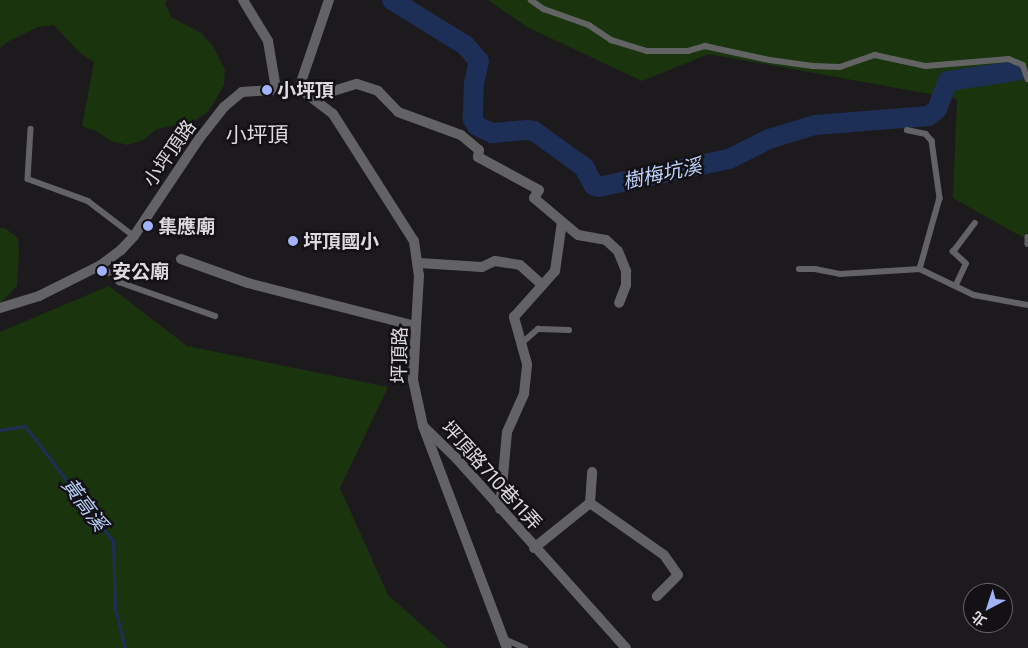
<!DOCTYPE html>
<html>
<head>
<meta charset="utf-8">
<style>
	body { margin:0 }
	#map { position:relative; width:1028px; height:648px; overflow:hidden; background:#1d1a1e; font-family:"Exo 2","Noto Sans TC",sans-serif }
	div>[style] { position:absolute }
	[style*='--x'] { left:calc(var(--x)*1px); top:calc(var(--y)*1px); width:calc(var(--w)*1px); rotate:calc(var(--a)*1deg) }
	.green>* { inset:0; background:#1a350e }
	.stream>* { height:3px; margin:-1.5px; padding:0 1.5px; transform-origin:1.5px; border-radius:1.5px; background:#1d2e57 }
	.river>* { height:20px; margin:-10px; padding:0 10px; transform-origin:10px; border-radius:10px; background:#1d2e57 }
	.service>* { height:5.5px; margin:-2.75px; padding:0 2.75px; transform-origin:2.75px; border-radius:2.75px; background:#636366 }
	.minor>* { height:10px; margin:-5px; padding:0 5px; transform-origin:5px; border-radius:5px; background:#636366 }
	.tertiary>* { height:10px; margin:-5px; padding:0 5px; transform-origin:5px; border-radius:5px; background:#636366 }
	.dots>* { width:14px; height:14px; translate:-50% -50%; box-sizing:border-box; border:2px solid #141115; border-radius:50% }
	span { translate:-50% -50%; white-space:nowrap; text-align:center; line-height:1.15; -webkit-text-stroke:5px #141115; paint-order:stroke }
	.poi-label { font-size:19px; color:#dedbde; font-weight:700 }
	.left { translate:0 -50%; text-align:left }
	.street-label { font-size:19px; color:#dedbde }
	.water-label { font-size:20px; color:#bbd0fb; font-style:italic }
	.quarter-label { font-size:21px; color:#dedbde }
	.north { position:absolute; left:963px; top:583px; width:50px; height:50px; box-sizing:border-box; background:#141115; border:1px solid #656265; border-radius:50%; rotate:220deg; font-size:14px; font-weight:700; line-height:20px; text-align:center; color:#dedbde }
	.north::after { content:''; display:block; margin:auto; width:18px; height:22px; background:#a1b3fd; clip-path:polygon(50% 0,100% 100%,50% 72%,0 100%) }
</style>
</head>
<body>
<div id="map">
	<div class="green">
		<i style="clip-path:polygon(0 0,167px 0,165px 3px,171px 17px,201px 33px,213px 46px,225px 70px,224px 85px,209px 111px,194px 121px,157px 129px,143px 140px,128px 145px,111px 141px,96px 131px,82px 126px,94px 62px,79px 52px,54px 25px,38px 27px,9px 41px,0 48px)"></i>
		<i style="clip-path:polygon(488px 0,1028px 0,1028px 240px,953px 198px,957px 99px,709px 54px,642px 81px,527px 27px)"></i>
		<i style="clip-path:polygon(0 228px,5px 228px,18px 238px,19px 253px,17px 286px,0 304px)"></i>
		<i style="clip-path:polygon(109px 286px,187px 346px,388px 387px,340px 488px,388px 595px,448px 648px,0 648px,0 332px)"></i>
	</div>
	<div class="stream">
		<i style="--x:0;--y:430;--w:25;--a:-9"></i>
		<i style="--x:25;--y:426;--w:145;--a:52.6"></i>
		<i style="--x:113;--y:541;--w:67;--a:88.3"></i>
		<i style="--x:115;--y:608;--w:41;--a:76"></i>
	</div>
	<div class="river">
		<i style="--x:392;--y:0;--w:86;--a:31.7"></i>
		<i style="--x:465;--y:45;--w:21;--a:49"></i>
		<i style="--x:479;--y:61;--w:22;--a:103"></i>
		<i style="--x:474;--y:82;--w:37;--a:92"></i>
		<i style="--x:473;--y:119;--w:8;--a:60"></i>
		<i style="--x:477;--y:126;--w:17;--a:25"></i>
		<i style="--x:492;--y:133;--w:35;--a:-5"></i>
		<i style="--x:527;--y:130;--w:7;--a:8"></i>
		<i style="--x:534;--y:131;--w:62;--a:35.8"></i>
		<i style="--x:584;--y:167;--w:21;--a:62"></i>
		<i style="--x:594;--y:186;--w:5;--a:11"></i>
		<i style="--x:599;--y:187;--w:133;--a:-12.2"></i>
		<i style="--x:729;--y:159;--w:45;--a:-26.6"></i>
		<i style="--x:769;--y:139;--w:48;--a:-16.9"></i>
		<i style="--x:815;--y:125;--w:114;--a:-4.5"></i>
		<i style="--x:929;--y:116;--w:11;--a:-41"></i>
		<i style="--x:937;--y:109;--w:30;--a:-69"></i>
		<i style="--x:948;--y:81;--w:69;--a:-8.4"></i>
	</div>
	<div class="service">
		<i style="--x:531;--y:0;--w:16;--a:35"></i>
		<i style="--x:544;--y:9;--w:48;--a:19.6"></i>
		<i style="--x:589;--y:25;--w:27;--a:34"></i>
		<i style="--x:611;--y:40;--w:38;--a:17"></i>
		<i style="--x:647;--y:51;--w:41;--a:0"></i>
		<i style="--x:688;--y:51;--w:18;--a:-16"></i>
		<i style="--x:705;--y:46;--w:66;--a:12.2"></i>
		<i style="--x:770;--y:60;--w:43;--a:7.9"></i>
		<i style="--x:813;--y:66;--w:27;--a:2"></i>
		<i style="--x:840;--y:67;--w:37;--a:-19"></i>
		<i style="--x:875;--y:55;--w:52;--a:12.2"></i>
		<i style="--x:926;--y:66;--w:83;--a:-4.8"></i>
		<i style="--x:1009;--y:59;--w:15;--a:23"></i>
		<i style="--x:1023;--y:65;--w:15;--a:70"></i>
		<i style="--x:31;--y:129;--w:50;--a:93.4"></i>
		<i style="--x:28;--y:179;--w:64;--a:20.1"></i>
		<i style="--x:88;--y:201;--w:58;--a:37.3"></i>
		<i style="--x:907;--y:130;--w:19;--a:12"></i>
		<i style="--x:926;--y:134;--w:9;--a:49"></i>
		<i style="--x:932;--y:141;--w:58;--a:82"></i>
		<i style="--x:940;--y:198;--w:74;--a:105.7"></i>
		<i style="--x:1028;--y:237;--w:7;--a:90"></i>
		<i style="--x:101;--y:265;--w:25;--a:43"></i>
		<i style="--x:119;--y:282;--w:102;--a:19.5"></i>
		<i style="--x:799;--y:269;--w:16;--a:0"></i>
		<i style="--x:815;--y:269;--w:25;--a:11"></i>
		<i style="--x:840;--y:274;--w:80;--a:-3.6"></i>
		<i style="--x:920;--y:269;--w:60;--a:25.7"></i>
		<i style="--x:974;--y:295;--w:55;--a:10.5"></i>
		<i style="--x:956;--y:285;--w:23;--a:-65"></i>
		<i style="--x:966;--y:264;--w:18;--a:-137"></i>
		<i style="--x:953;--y:252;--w:36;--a:-53"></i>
		<i style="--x:523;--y:342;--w:20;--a:-41"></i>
		<i style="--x:538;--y:329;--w:31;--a:2"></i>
		<i style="--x:504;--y:639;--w:23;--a:23"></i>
	</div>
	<div class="minor">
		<i style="--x:243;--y:0;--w:48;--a:58.6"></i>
		<i style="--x:268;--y:41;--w:49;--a:80.5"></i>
		<i style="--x:299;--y:88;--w:31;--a:7"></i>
		<i style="--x:330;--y:92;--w:28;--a:-17"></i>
		<i style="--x:357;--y:84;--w:22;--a:18"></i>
		<i style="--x:378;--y:91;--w:29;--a:46"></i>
		<i style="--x:398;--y:112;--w:67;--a:20.1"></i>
		<i style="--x:461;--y:135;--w:23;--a:40"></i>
		<i style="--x:479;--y:150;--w:7;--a:98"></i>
		<i style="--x:478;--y:157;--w:69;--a:28.4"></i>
		<i style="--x:539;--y:190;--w:9;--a:122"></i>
		<i style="--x:534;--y:198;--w:57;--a:40.1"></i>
		<i style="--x:578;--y:235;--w:28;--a:10"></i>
		<i style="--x:606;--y:240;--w:16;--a:43"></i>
		<i style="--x:618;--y:251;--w:22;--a:68"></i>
		<i style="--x:626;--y:271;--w:14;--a:90"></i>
		<i style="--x:626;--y:285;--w:19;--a:111"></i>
		<i style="--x:181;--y:259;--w:71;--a:19.7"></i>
		<i style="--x:248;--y:283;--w:173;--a:14.4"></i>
		<i style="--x:419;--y:263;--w:63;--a:3.6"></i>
		<i style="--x:482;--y:267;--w:14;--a:-25"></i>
		<i style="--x:495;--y:261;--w:25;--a:9"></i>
		<i style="--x:520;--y:265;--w:30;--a:42"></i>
		<i style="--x:423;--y:426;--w:46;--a:44.1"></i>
		<i style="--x:456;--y:458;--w:255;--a:48.2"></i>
		<i style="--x:590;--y:503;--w:31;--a:-86"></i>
		<i style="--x:500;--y:509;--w:77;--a:-84.8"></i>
		<i style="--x:507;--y:432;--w:42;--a:-65.9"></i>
		<i style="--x:524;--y:394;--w:30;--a:-84"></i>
		<i style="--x:527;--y:364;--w:49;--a:-105.5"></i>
		<i style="--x:514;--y:317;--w:62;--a:-48.3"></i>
		<i style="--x:555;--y:271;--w:49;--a:-81.9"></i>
		<i style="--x:534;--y:548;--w:72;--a:-38.8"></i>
		<i style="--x:590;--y:503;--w:90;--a:35.1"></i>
		<i style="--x:664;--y:555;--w:24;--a:55"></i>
		<i style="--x:678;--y:575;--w:30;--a:135"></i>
	</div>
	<div class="tertiary">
		<i style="--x:299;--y:88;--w:43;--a:37.4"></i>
		<i style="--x:333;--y:114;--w:151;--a:57.5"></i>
		<i style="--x:414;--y:241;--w:34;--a:82"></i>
		<i style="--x:419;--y:275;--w:105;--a:93.3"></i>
		<i style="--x:413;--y:380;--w:47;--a:77.7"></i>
		<i style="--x:423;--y:426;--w:237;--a:69.3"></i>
		<i style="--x:299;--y:88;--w:93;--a:-71.2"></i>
		<i style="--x:0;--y:308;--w:41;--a:-17.1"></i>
		<i style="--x:39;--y:296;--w:69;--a:-26.6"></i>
		<i style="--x:101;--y:265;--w:25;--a:-37"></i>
		<i style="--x:121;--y:250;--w:19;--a:-47"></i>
		<i style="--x:134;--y:236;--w:117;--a:-56.2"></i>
		<i style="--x:199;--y:139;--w:41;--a:-52"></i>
		<i style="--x:224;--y:107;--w:23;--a:-40"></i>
		<i style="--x:242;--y:92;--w:57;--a:-4"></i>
	</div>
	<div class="dots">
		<i style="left:267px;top:90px;background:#a1b3fd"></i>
		<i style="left:148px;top:226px;background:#a1b3fd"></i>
		<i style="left:293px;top:241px;background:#a1b3fd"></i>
		<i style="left:102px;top:271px;background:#a1b3fd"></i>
	</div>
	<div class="poi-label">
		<span class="left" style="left:277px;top:90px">小坪頂</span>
		<span class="left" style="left:158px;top:226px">集應廟</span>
		<span class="left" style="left:303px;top:241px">坪頂國小</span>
		<span class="left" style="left:112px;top:271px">安公廟</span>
	</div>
	<div class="street-label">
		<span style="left:169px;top:153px;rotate:-55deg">小坪頂路</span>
		<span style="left:399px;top:355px;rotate:-89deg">坪頂路</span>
		<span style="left:492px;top:475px;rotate:48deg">坪頂路710巷11弄</span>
	</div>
	<div class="water-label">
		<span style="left:662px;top:173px;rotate:-12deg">樹梅坑溪</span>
		<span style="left:85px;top:504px;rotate:53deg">黃高溪</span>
	</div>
	<div class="quarter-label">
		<span style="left:257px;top:134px">小坪頂</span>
	</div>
	<div class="north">北</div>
</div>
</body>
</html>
